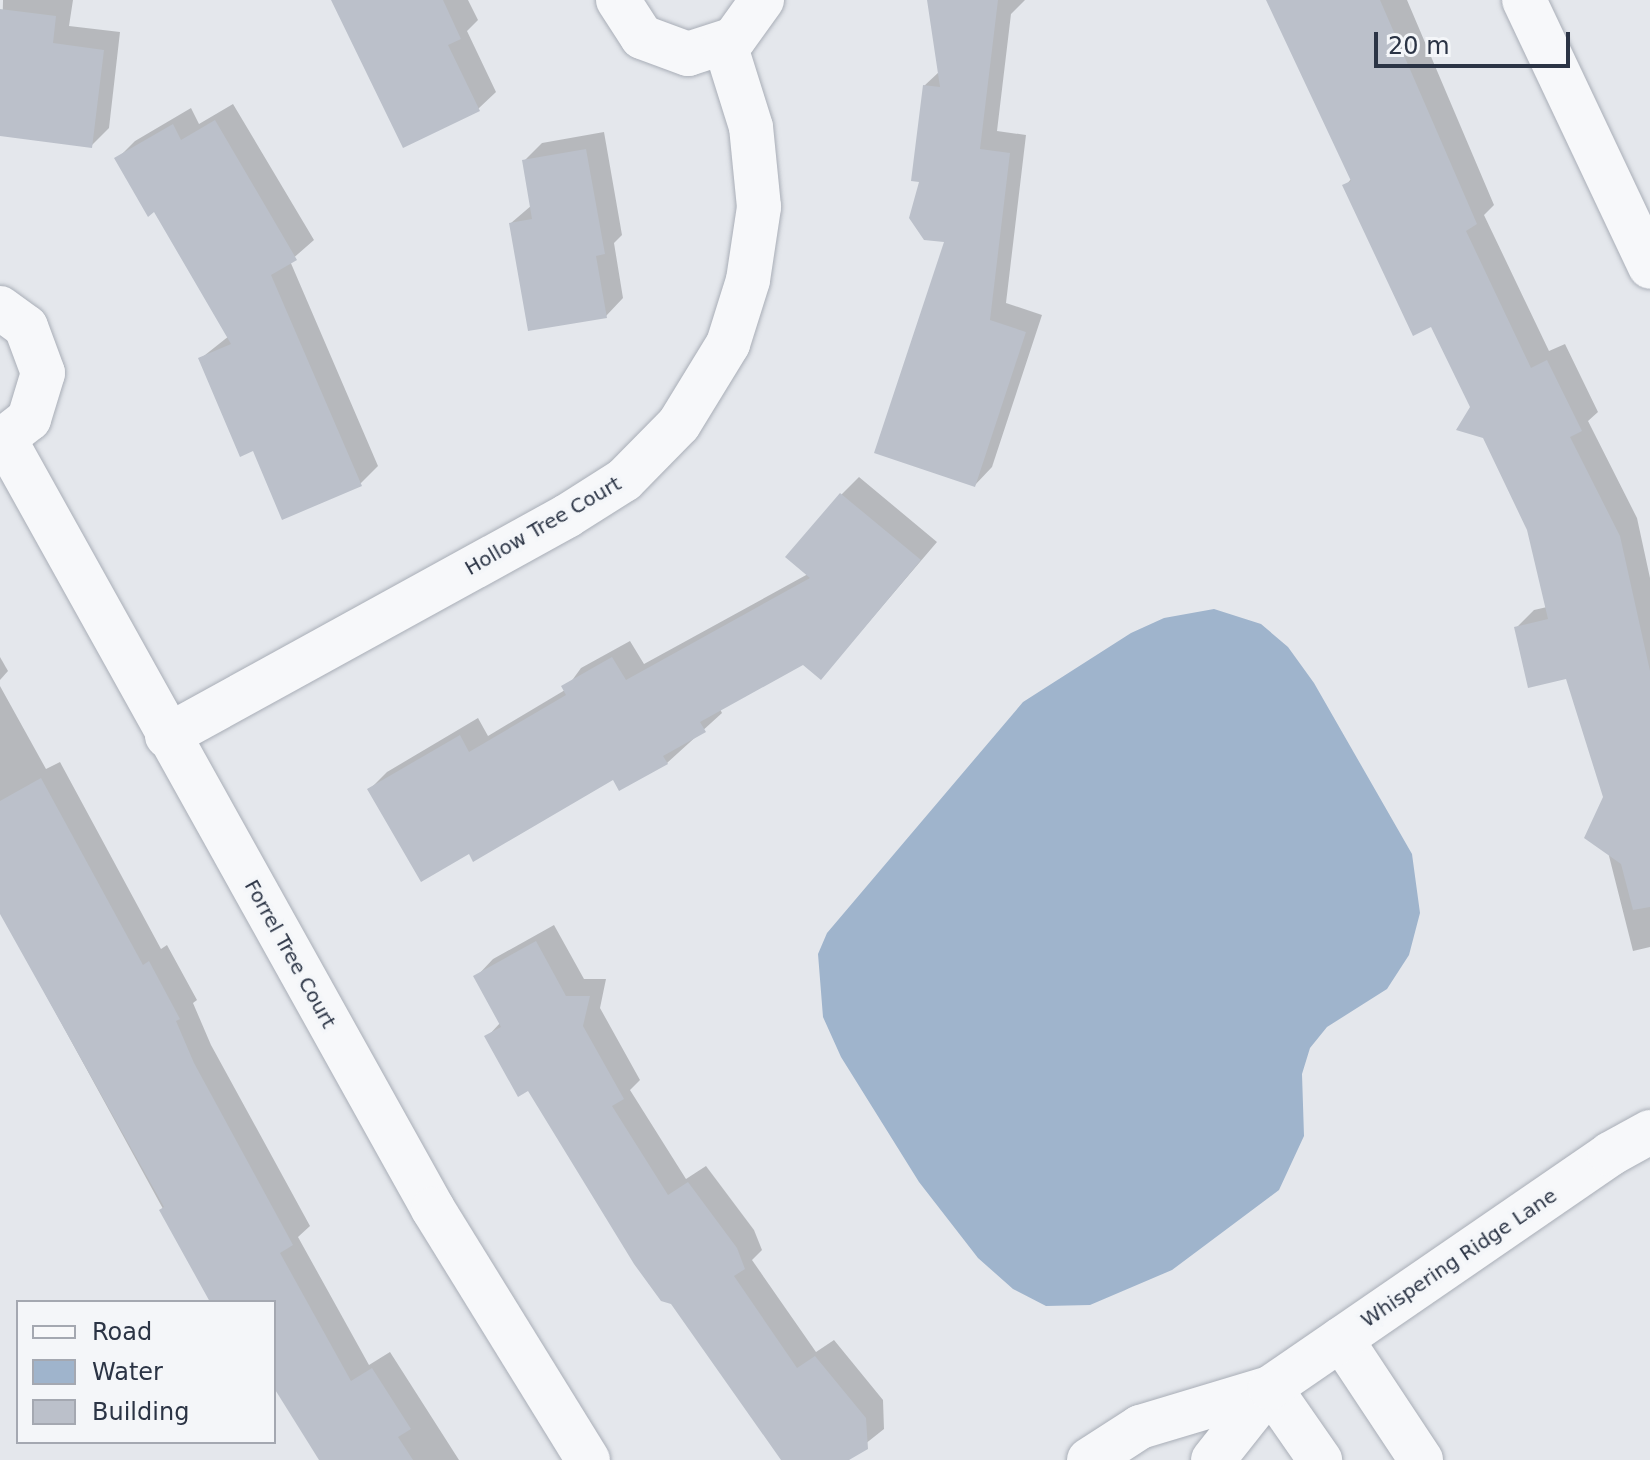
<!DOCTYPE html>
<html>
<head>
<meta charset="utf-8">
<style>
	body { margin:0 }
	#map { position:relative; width:1650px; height:1460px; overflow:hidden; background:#e4e7ec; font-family:"DejaVu Sans",sans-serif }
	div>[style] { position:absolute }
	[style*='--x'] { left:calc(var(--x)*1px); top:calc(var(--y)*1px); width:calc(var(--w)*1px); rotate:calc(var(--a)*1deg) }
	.water>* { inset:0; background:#9fb4cc }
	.shadow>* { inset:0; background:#0003 }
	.building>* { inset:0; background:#bbc0ca }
	.roads { filter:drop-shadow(0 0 2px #a9aeb7) drop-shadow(0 0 2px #a9aeb7) }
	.street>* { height:44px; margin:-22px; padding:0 22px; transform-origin:22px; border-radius:22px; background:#f7f8fa }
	span { translate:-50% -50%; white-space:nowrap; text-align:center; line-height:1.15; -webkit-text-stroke:7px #f4f6f9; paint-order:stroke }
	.street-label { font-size:20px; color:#2b3445 }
	.legend { position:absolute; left:16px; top:1300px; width:260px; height:144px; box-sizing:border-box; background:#f4f6f9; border:2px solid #a4a8b1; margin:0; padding:10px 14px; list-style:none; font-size:24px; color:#2b3445 }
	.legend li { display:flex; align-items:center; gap:16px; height:40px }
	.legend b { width:40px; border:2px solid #a4a8b1 }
	.scale { position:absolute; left:1374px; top:32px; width:196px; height:36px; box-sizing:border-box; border:4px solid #2b3445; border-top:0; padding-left:10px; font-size:24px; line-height:28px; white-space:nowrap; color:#2b3445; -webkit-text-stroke:6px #f4f6f9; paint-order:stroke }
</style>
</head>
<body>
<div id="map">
	<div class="water">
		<i style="clip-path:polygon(1214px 609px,1261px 624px,1288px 647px,1314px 683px,1412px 854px,1420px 913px,1409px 955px,1387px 989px,1327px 1027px,1310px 1048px,1302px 1074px,1304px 1136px,1279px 1190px,1172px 1270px,1090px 1305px,1046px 1306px,1013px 1289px,978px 1258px,919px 1182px,841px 1057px,823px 1017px,818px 954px,827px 933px,1023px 702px,1131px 633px,1164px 618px)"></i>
	</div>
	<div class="shadow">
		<i style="clip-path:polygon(3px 0,73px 0,69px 26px,120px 32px,109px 128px,91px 146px,0 134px)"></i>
		<i style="clip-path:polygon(334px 0,468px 0,478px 20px,467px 31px,496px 92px,478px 109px)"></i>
		<i style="clip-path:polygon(929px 0,1025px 0,1011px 14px,997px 131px,1026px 135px,1006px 303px,1042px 315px,992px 467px,975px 485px,947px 240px,921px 180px,924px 86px,940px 71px)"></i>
		<i style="clip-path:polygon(1270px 0,1407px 0,1494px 205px,1484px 215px,1549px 351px,1565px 344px,1598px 412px,1588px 421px,1637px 518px,1650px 578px,1650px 947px,1633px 951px,1608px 852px,1605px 797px,1568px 676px,1516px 628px,1534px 610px,1547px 607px,1529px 529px,1432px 324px,1345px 186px,1352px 178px)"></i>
		<i style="clip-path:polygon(233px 104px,314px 240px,290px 261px,378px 466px,360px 484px,254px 449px,200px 359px,229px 336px,155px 209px,117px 159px,135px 141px,191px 108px,199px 124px)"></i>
		<i style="clip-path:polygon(604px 132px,622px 235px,614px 243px,623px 298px,606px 316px,511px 223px,532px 205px,524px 161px,542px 143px)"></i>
		<i style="clip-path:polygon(859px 477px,937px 542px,821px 678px,803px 663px,720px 709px,722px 713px,667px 763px,614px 777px,470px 851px,370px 789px,387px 772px,478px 718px,488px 736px,565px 690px,581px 668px,630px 641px,644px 664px,808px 574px,841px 495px)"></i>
		<i style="clip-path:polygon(0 657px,8px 671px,0 680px)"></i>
		<i style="clip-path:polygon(0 686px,46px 769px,60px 762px,161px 949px,167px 945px,197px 1000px,193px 1003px,211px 1045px,310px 1226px,298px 1237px,369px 1365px,390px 1352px,459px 1460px,322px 1460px,274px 1384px,274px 1302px,214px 1302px,0 911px)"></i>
		<i style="clip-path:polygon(554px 925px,584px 979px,606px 979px,600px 1008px,640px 1080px,630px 1090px,686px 1179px,706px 1166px,754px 1230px,762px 1250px,752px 1260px,816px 1352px,834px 1340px,883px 1400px,884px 1429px,845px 1460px,783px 1460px,529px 1088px,487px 1037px,501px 1022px,476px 977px,493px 959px)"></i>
	</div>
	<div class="building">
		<i style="clip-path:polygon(331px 0,443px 0,461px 39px,448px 45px,480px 111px,403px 148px)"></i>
		<i style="clip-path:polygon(927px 0,998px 0,980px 149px,1010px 153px,990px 320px,1026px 332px,975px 487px,874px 453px,944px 242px,924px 240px,909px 218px,919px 182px,911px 181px,923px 85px,940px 87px)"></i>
		<i style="clip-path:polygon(1266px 0,1380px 0,1477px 224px,1466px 231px,1531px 368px,1547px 360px,1582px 431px,1570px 437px,1620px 536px,1650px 671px,1650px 907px,1633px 910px,1621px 864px,1584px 838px,1603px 797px,1566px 679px,1528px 688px,1514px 627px,1548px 619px,1527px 530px,1483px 438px,1456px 430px,1470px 407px,1431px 327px,1413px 336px,1342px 185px,1351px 181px)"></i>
		<i style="clip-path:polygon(0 9px,56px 16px,53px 43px,104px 50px,92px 148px,0 136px)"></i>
		<i style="clip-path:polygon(215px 120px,297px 260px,271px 275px,362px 486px,282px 520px,253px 451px,240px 457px,198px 358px,231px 344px,154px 212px,148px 217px,114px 158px,173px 124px,181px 140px)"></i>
		<i style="clip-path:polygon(586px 149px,605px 254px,596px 256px,607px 318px,528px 331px,509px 223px,532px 219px,522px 160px)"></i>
		<i style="clip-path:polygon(840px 493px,921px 560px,821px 680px,803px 665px,700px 722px,706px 732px,663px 756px,668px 764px,619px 791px,613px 780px,473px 862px,469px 854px,421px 882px,367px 789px,460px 735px,469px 752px,566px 695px,561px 686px,612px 657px,626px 680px,810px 578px,785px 557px)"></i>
		<i style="clip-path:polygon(41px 778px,143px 965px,149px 961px,180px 1019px,176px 1021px,194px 1063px,293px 1245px,280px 1253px,351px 1381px,372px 1368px,411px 1429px,398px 1437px,413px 1460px,319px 1460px,274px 1388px,274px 1302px,210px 1302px,159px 1210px,164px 1207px,0 914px,0 801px)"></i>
		<i style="clip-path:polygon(536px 941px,566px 996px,590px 996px,583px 1026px,624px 1099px,612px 1106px,668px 1195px,688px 1182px,737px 1248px,745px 1269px,734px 1276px,797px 1368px,815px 1356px,866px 1418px,868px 1449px,849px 1460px,781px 1460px,671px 1304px,661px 1301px,634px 1264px,528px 1091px,518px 1097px,484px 1036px,501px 1027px,473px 976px)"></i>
	</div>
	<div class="roads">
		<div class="street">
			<i style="--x:618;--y:0;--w:44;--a:57"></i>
			<i style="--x:642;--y:37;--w:49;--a:20.3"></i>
			<i style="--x:688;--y:54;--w:48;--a:-18.1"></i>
			<i style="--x:734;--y:39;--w:48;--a:-54.3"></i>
			<i style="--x:1524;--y:0;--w:295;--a:64.7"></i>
			<i style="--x:0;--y:308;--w:32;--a:36"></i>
			<i style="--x:26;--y:327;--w:49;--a:69.7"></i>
			<i style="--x:43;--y:373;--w:48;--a:106.9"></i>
			<i style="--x:29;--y:419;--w:37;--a:142"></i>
			<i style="--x:5;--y:440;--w:880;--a:60.9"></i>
			<i style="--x:433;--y:1209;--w:295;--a:58.3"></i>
			<i style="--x:167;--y:736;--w:457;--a:-28.8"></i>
			<i style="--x:567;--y:516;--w:67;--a:-32.3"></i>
			<i style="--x:624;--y:480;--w:78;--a:-45.5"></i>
			<i style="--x:679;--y:424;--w:94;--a:-58.5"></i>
			<i style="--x:728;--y:344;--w:67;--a:-72.6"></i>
			<i style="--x:748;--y:280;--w:74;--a:-81.4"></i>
			<i style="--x:759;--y:207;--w:80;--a:-95.7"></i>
			<i style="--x:751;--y:127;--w:87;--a:-107.4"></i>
			<i style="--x:1341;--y:1339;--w:145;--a:56.5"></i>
			<i style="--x:1270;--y:1388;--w:88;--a:55.2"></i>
			<i style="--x:1089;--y:1460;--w:61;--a:-32.9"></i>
			<i style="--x:1140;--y:1427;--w:136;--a:-16.7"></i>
			<i style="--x:1213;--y:1460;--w:92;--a:-51.6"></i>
			<i style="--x:1270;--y:1388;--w:413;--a:-34.5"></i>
			<i style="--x:1610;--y:1154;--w:46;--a:-28.8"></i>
		</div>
	</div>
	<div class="street-label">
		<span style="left:543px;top:526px;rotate:-30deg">Hollow Tree Court</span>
		<span style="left:290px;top:954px;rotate:61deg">Forrel Tree Court</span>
		<span style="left:1459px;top:1258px;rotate:-34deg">Whispering Ridge Lane</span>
	</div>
	<ul class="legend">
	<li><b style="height:10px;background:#f7f8fa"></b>Road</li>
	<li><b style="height:22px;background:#9fb4cc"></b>Water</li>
	<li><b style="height:22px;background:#bbc0ca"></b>Building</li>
	</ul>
	<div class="scale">20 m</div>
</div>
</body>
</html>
